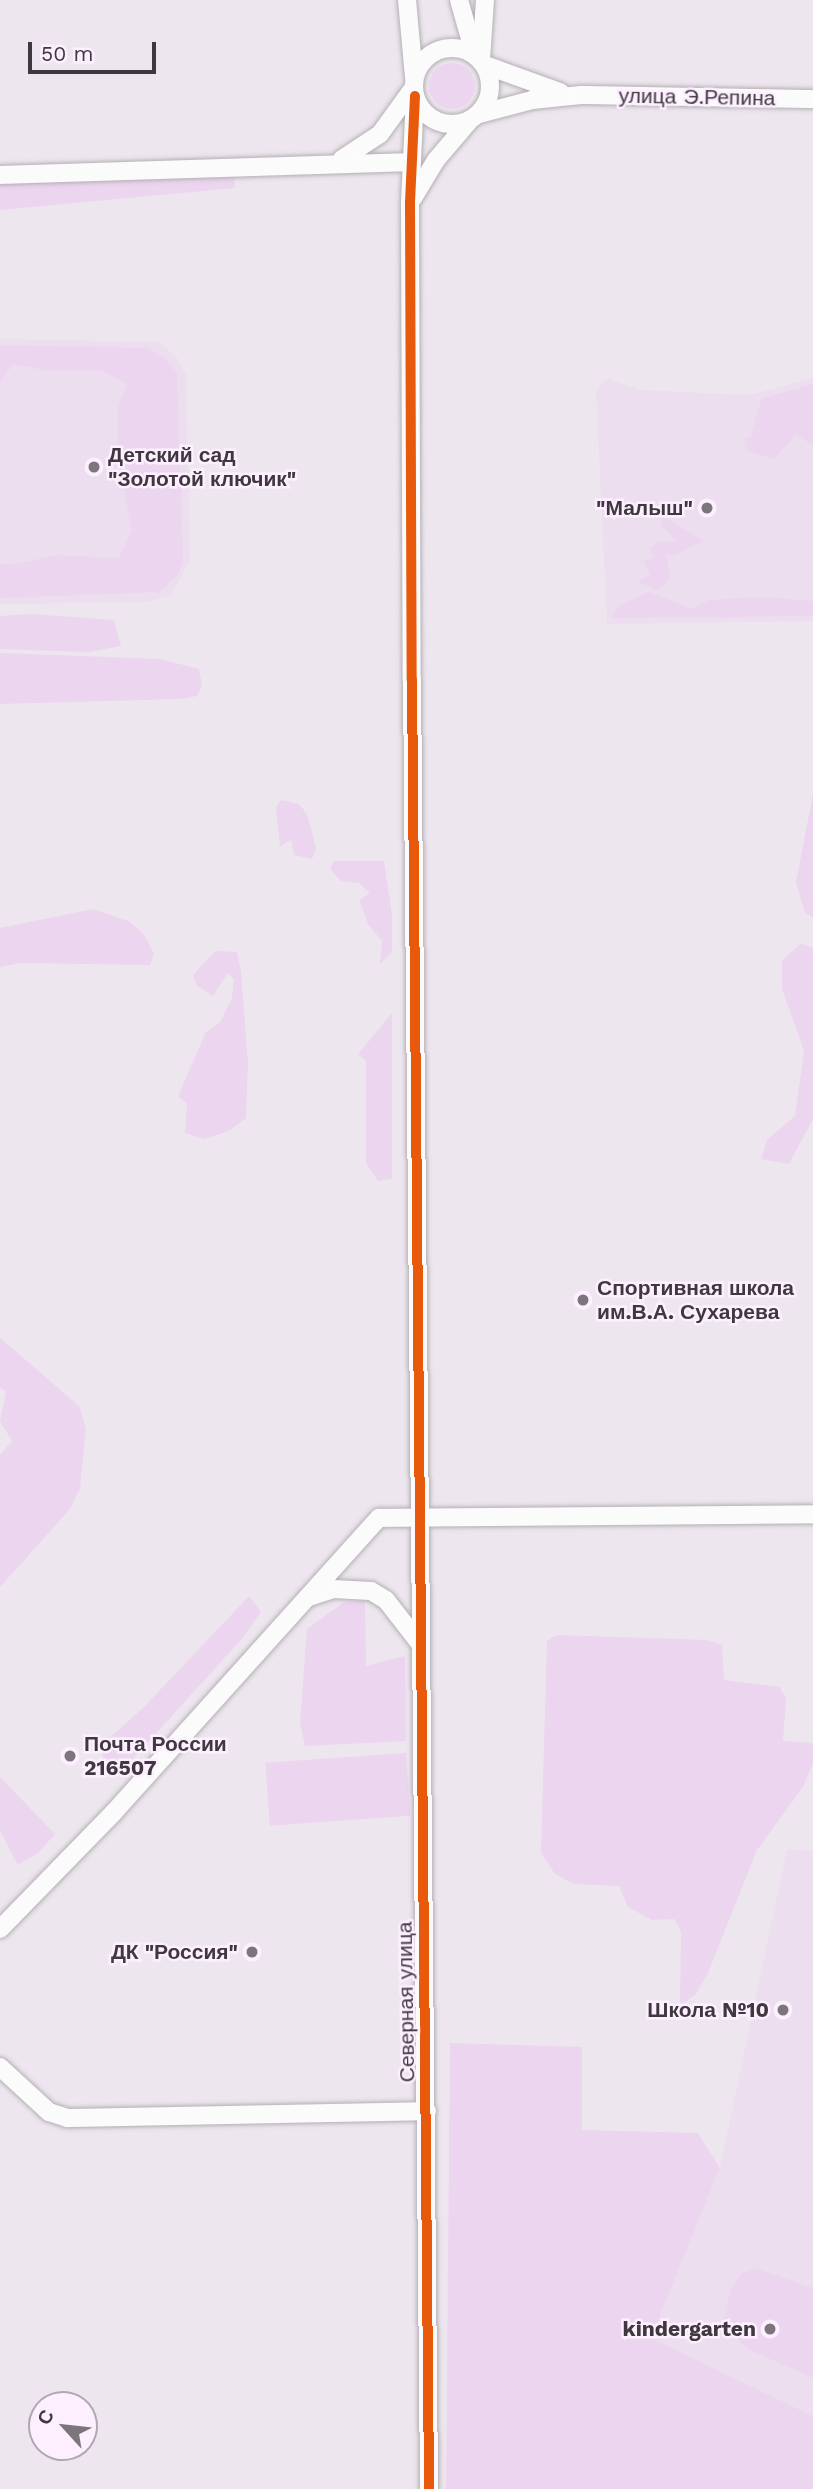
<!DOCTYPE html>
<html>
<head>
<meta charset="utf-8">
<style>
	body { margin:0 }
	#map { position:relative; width:813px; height:2489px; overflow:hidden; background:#ede6ee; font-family:"Work Sans",sans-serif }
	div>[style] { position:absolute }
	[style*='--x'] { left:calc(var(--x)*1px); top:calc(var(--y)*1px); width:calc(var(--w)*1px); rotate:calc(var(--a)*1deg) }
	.built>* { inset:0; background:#ecdeee }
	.green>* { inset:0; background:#ecd5ef; transform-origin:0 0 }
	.round { border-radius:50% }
	.roads { filter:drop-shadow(0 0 2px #b4afb5) drop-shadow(0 0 2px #b4afb5) }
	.minor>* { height:18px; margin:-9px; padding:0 9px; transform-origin:9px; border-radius:9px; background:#fcfbfc }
	.minor>.ring { margin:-9px; padding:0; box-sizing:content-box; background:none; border:18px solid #fcfbfc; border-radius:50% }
	.cycleway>* { height:10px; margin:-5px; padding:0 5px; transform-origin:5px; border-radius:5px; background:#e8590c }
	.dots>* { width:19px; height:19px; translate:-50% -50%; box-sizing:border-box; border:4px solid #fdefff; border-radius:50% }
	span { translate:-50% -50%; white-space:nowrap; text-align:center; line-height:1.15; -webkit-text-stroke:5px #fdefff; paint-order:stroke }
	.street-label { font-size:21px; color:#3f393f }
	.poi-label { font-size:21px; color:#3f393f; font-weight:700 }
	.left { translate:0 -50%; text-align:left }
	.right { translate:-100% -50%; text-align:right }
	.north { position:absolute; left:28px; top:2391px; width:70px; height:70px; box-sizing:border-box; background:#fdefff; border:2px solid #b1a6b2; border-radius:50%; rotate:297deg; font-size:19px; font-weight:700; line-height:28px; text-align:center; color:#3f393f }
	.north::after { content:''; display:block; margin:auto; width:24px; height:32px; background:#7c767c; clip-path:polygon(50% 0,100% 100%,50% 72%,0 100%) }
	.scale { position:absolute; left:28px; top:42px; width:128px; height:32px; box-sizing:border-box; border:4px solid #3f393f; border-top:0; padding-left:9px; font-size:21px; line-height:24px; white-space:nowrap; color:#3f393f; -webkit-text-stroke:5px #fdefff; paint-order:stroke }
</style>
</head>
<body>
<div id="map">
	<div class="built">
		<i style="clip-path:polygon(0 339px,159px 342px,177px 358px,186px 374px,190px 560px,171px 595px,146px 602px,0 604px)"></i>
		<i style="clip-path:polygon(813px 378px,813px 621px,607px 624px,596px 392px,601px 383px,608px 379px,640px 390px,750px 395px)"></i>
		<i style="clip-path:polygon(787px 1849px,813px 1851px,813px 2416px,651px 2338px,720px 2168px)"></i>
	</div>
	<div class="green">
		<i class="round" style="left:429px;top:63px;width:46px;height:46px"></i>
		<i style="clip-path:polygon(234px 176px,235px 188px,0 210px,0 184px)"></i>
		<i style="clip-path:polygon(0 345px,148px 348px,165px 358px,177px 373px,183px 559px,177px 576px,159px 592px,0 598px,0 563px,12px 565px,56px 555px,119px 558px,132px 530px,118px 463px,118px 405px,127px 384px,103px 371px,49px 371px,13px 364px,0 382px)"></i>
		<i style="clip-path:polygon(813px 384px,813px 445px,796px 435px,774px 459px,747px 451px,744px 439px,751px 437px,761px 399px)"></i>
		<i style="clip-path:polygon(661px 514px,703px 541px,674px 556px,666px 553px,670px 577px,658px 590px,638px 582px,650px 575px,643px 561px,654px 558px,650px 548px,659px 542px,677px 541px,662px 527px)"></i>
		<i style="clip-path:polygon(650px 592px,691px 609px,709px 600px,762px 597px,813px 601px,813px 616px,611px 618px,619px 605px)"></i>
		<i style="clip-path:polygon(30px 614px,114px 620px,121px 646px,89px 652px,0 649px,0 616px)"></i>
		<i style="clip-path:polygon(0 653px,160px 659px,199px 669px,202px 686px,197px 696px,180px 699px,0 704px)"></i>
		<i style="clip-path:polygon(813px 794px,813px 917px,805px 913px,796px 882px)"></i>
		<i style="clip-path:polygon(281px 800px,299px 804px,307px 814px,316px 848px,312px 859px,294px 855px,291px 840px,280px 847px,276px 808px)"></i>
		<i style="clip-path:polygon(334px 861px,384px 861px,392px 915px,392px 952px,380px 964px,382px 941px,368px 924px,359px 900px,370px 893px,359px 883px,341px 881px,330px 869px)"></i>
		<i style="clip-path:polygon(93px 909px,128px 921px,144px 934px,154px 954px,150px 965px,21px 963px,0 967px,0 928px)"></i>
		<i style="clip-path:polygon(801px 943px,813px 948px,813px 1119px,789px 1164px,761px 1159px,767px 1140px,795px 1116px,804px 1051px,782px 989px,782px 961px)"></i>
		<i style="clip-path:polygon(215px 951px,237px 952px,241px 972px,248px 1063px,246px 1118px,229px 1131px,204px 1139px,185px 1133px,187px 1104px,178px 1096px,206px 1032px,220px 1022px,232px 998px,234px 979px,228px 973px,213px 996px,197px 986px,193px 975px)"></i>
		<i style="clip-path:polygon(392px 1013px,392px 1179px,378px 1181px,366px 1163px,366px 1061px,358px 1054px)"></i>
		<i style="clip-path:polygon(0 1338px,79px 1406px,86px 1429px,80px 1488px,70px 1509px,0 1587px,0 1455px,12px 1441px,0 1421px,6px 1392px,0 1387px)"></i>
		<i style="clip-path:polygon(249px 1596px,261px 1612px,240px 1641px,129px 1763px,106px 1774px,101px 1745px,144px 1707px)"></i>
		<i style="clip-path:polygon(365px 1601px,366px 1666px,405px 1656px,406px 1741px,305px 1746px,300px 1723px,307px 1629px,344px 1602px)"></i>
		<i style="clip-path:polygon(557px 1635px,707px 1640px,722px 1645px,724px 1680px,780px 1687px,786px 1699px,783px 1741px,813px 1743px,813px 1763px,803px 1787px,757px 1850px,708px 1973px,696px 1994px,680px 2006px,681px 1932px,674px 1919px,652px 1920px,628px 1907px,619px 1886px,574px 1884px,555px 1874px,541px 1853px,547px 1641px)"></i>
		<i style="left:406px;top:1753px;width:63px;height:141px;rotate:86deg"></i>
		<i style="clip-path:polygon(0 1777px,55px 1834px,38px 1853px,18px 1865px,0 1830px)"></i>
		<i style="clip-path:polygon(450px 2043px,582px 2047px,582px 2130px,698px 2133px,720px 2168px,651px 2338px,813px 2416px,813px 2489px,446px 2489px)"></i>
		<i style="clip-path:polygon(755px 2268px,813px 2288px,813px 2378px,747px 2349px,723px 2322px,731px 2289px,741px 2274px)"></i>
	</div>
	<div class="roads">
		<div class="minor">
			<i style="--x:407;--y:0;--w:77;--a:84.8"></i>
			<i style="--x:459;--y:0;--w:58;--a:74.1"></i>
			<i class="ring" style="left:414px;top:48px;width:58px;height:58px"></i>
			<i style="--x:481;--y:60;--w:60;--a:-86.2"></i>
			<i style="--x:485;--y:65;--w:80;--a:19.8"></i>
			<i style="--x:415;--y:96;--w:108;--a:92.7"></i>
			<i style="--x:410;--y:204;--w:476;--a:89.8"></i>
			<i style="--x:412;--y:680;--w:1809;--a:89.46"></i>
			<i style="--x:479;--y:114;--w:55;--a:-14.8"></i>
			<i style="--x:532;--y:100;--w:49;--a:-5.8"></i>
			<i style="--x:581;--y:95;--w:232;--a:1"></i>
			<i style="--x:342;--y:159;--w:45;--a:-33.3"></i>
			<i style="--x:380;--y:134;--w:58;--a:-54.1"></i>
			<i style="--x:0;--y:175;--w:412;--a:-1.8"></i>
			<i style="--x:413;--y:198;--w:44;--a:-58.8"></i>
			<i style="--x:436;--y:160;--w:52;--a:-49.6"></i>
			<i style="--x:309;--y:1597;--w:25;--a:-18"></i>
			<i style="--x:333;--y:1589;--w:38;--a:3"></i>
			<i style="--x:371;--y:1591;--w:17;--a:31"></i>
			<i style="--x:386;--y:1600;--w:57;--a:52.1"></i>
			<i style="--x:0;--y:1929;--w:163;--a:-45.7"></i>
			<i style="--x:114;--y:1812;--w:396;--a:-48"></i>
			<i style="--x:379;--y:1518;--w:434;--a:-0.5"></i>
			<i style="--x:0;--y:2067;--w:67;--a:42.6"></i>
			<i style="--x:49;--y:2112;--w:19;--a:18"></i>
			<i style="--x:67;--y:2118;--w:360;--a:-1.1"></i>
		</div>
	</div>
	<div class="cycleway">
		<i style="--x:415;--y:96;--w:108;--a:92.7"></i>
		<i style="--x:410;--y:204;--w:476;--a:89.8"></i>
		<i style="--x:412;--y:680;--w:1809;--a:89.46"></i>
	</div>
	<div class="dots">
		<i style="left:94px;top:467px;background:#7c767c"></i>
		<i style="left:707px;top:508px;background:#7c767c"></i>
		<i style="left:583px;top:1300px;background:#7c767c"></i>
		<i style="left:70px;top:1756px;background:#7c767c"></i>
		<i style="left:252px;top:1952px;background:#7c767c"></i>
		<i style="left:783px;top:2010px;background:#7c767c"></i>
		<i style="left:770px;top:2329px;background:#7c767c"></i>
	</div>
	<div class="street-label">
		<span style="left:697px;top:97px;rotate:1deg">улица Э.Репина</span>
		<span style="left:406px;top:2002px;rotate:-91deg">Северная улица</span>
	</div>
	<div class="poi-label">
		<span class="left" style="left:108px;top:467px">Детский сад<br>"Золотой ключик"</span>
		<span class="right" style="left:693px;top:508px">"Малыш"</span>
		<span class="left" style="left:597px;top:1300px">Спортивная школа<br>им.В.А. Сухарева</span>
		<span class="left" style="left:84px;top:1756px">Почта России<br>216507</span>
		<span class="right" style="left:238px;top:1952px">ДК "Россия"</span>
		<span class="right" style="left:769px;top:2010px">Школа №10</span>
		<span class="right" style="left:756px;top:2329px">kindergarten</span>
	</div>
	<div class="north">С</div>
	<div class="scale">50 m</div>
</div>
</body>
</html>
